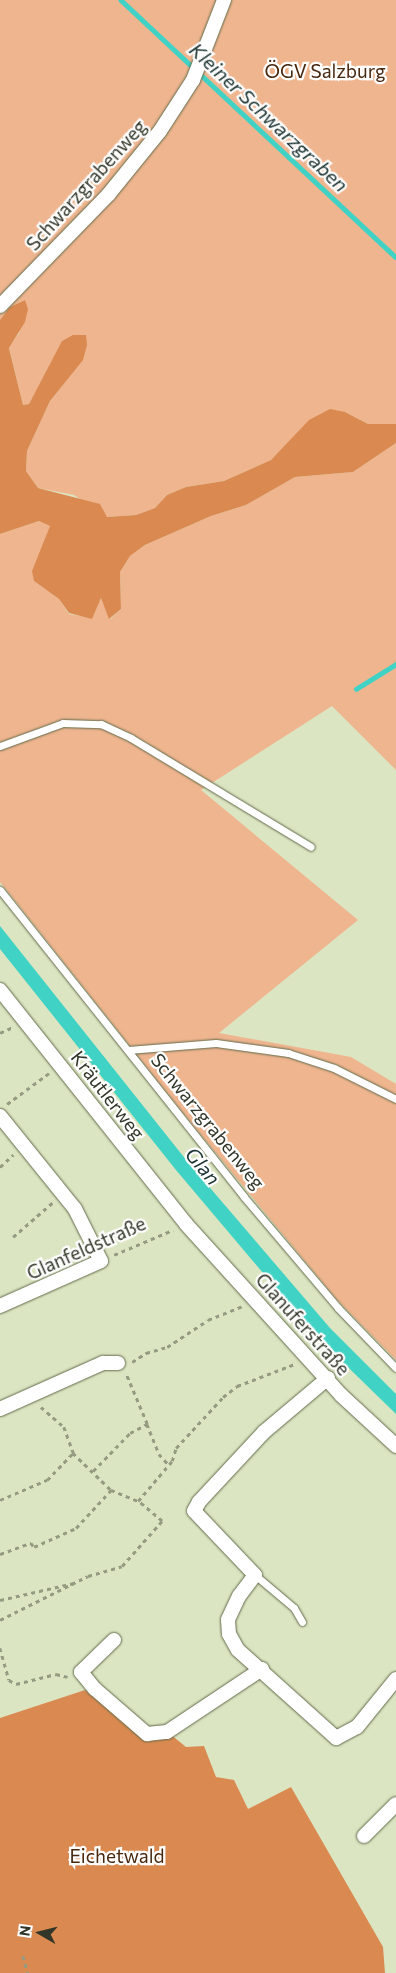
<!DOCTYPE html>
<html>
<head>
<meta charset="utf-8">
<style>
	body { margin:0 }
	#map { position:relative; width:396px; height:1973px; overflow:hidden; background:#dbe5c2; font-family:Commissioner,sans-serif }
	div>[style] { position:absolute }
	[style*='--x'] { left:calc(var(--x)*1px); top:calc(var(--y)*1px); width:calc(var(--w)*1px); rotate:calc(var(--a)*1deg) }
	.green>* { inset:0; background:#eeb58f }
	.forest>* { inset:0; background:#da8a51 }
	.water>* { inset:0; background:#40d2c4 }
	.stream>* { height:4.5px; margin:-2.25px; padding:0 2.25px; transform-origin:2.25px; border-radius:2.25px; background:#40d2c4 }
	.path>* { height:2.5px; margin-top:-1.25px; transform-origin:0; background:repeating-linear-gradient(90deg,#949b81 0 4px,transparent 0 8px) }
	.roads { filter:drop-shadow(0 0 1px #616a4a) drop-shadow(0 0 1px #616a4a) }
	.service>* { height:7px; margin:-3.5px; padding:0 3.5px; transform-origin:3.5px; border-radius:3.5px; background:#fff }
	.minor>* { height:14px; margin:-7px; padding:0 7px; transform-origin:7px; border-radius:7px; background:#fff }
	span { translate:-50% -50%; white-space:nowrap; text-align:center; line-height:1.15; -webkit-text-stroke:4.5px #fff; paint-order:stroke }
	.park-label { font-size:19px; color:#492810 }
	.street-label { font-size:19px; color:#323628 }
	.water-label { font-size:20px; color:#1b3330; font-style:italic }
	.north { position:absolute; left:15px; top:1908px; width:50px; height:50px; -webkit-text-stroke:4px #fff; paint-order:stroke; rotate:278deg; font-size:14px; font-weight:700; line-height:20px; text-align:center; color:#323628 }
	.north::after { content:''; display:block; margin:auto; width:18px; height:22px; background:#323628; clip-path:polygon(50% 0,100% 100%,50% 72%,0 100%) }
</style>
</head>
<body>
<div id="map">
	<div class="green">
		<i style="clip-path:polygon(0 0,396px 0,396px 424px,368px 424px,345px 412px,286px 445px,271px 460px,224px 481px,186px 487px,167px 495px,155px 508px,136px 515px,106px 517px,74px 495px,38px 488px,26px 471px,27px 451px,50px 401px,70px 375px,54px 358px,29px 404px,23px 405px,9px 347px,19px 333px,25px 300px,10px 307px,0 320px)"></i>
		<i style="clip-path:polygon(396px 443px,396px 770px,332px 706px,201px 790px,358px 920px,219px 1033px,351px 1057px,396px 1084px,396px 1360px,336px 1299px,182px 1112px,0 882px,0 534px,39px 521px,51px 526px,34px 581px,59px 599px,69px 614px,92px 618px,101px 598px,110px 619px,121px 609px,120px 572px,130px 556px,145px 545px,211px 516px,246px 505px,295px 477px,353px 472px)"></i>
	</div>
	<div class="forest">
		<i style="clip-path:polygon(25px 300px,28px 309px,25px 322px,9px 348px,23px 405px,29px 404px,62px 341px,73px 335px,86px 335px,87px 345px,83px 360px,50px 401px,27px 451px,26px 471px,38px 488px,100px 504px,107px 517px,136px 515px,155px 508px,167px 495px,186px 487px,224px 481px,271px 460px,309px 420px,330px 409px,345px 412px,368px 424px,396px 424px,396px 443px,353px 472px,295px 477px,246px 505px,211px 516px,145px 545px,130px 556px,120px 572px,121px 609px,109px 619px,101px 598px,92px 619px,69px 613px,59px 599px,34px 581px,32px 571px,50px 526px,39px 521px,0 534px,0 320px,10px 307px)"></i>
		<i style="clip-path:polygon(85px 1690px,148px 1742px,170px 1734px,186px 1747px,204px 1746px,216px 1777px,234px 1780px,248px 1809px,291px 1787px,383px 1947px,385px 1973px,0 1973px,0 1718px)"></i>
	</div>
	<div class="water">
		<i style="clip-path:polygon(0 926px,187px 1161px,330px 1328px,396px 1394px,396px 1414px,318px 1338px,176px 1170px,0 949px)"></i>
	</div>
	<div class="stream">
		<i style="--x:121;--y:0;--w:376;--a:43.1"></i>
		<i style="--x:356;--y:689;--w:47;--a:-32"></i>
	</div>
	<div class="path">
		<i style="--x:0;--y:1033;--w:14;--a:-25"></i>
		<i style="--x:7;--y:1104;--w:52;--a:-36.4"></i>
		<i style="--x:0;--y:1167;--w:18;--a:-43"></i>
		<i style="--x:13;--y:1237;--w:52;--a:-41.1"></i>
		<i style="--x:114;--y:1255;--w:64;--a:-23"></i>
		<i style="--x:132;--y:1362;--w:17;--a:-33"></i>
		<i style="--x:146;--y:1353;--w:22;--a:-16"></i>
		<i style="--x:167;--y:1347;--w:49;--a:-33.4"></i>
		<i style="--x:208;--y:1320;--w:37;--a:-22"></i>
		<i style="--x:41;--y:1407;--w:30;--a:41"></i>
		<i style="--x:64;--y:1427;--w:29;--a:70"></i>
		<i style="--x:147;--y:1424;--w:32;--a:68"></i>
		<i style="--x:159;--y:1454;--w:13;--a:48"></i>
		<i style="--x:93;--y:1471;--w:53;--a:-45.8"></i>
		<i style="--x:130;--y:1433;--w:19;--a:-28"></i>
		<i style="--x:147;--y:1424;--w:54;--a:-112.8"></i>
		<i style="--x:0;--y:1500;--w:51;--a:-23.1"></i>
		<i style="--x:47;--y:1480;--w:37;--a:-46"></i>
		<i style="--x:73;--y:1453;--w:53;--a:44.2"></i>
		<i style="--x:111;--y:1490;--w:29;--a:22"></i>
		<i style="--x:138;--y:1501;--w:52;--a:-49.6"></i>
		<i style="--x:172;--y:1461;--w:14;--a:-73"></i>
		<i style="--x:176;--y:1448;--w:69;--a:-47.3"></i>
		<i style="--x:223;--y:1397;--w:18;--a:-38"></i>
		<i style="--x:237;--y:1386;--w:62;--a:-20.8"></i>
		<i style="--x:0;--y:1554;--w:33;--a:-20"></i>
		<i style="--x:31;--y:1543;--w:5;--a:53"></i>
		<i style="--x:34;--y:1547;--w:46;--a:-24.3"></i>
		<i style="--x:76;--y:1528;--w:52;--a:-47.4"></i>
		<i style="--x:0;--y:1600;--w:76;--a:-12.9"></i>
		<i style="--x:0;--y:1620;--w:98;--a:-26.6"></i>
		<i style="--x:88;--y:1576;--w:35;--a:-16"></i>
		<i style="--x:122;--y:1566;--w:60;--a:-48.4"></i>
		<i style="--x:162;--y:1521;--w:31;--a:-140"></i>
		<i style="--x:0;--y:1648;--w:33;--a:74"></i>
		<i style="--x:9;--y:1680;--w:8;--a:30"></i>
		<i style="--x:16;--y:1684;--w:41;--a:-14"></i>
		<i style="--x:56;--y:1674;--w:12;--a:14"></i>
		<i style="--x:23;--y:1956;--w:18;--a:74"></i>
	</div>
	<div class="roads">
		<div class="service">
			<i style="--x:0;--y:746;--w:67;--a:-20.1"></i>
			<i style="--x:63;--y:723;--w:38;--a:2"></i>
			<i style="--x:101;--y:724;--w:33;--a:25"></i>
			<i style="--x:131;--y:738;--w:210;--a:31.2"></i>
			<i style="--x:0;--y:890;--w:392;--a:51.5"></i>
			<i style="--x:244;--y:1197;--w:145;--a:49.7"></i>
			<i style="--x:338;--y:1308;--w:83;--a:46"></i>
			<i style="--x:128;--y:1050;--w:88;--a:-4.5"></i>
			<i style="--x:216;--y:1043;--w:73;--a:7.9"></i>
			<i style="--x:288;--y:1053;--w:48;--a:18.1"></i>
			<i style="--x:334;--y:1068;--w:69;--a:26.6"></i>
			<i style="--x:255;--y:1575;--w:51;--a:40.2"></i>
			<i style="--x:294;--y:1608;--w:16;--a:60"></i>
		</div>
		<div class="minor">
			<i style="--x:0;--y:306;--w:155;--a:-45.8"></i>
			<i style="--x:108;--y:195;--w:82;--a:-50.9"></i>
			<i style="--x:160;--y:131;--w:61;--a:-57.1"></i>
			<i style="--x:193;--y:80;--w:86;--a:-68.8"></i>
			<i style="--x:0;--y:990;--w:299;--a:51.5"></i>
			<i style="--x:186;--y:1224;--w:231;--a:47.8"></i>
			<i style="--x:341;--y:1395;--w:75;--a:42.8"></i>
			<i style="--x:0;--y:1116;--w:119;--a:51.1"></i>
			<i style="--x:75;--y:1209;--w:58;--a:63.4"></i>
			<i style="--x:101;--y:1261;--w:111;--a:156"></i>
			<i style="--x:328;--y:1378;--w:84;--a:139.8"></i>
			<i style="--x:264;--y:1432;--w:96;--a:132.9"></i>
			<i style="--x:199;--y:1502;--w:10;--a:119"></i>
			<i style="--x:194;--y:1511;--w:88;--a:46.4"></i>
			<i style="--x:255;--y:1575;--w:26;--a:127"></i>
			<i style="--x:239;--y:1596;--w:26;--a:115"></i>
			<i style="--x:228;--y:1620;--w:14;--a:86"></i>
			<i style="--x:229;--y:1634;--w:18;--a:61"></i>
			<i style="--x:238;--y:1650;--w:132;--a:41.9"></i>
			<i style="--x:336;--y:1738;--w:24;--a:-28"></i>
			<i style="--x:357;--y:1727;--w:62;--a:-50.9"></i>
			<i style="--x:0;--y:1409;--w:113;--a:-24.1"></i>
			<i style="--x:103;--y:1363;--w:15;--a:0"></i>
			<i style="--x:114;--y:1640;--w:46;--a:135.9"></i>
			<i style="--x:81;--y:1672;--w:22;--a:51"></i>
			<i style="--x:95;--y:1689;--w:69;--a:40.9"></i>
			<i style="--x:147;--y:1734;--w:20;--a:-6"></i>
			<i style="--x:167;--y:1732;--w:114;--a:-33.6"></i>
			<i style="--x:364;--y:1836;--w:45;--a:-45"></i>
		</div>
	</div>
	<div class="park-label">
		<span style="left:325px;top:71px">ÖGV Salzburg</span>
		<span style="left:117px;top:1856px">Eichetwald</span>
	</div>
	<div class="street-label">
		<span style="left:86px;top:185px;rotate:-48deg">Schwarzgrabenweg</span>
		<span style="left:108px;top:1095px;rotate:52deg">Kräutlerweg</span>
		<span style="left:208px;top:1121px;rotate:51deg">Schwarzgrabenweg</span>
		<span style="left:86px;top:1248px;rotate:-24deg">Glanfeldstraße</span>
		<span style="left:303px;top:1324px;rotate:48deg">Glanuferstraße</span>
	</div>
	<div class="water-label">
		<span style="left:269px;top:117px;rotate:43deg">Kleiner Schwarzgraben</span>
		<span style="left:203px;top:1166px;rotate:50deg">Glan</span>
	</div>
	<div class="north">N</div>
</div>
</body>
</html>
